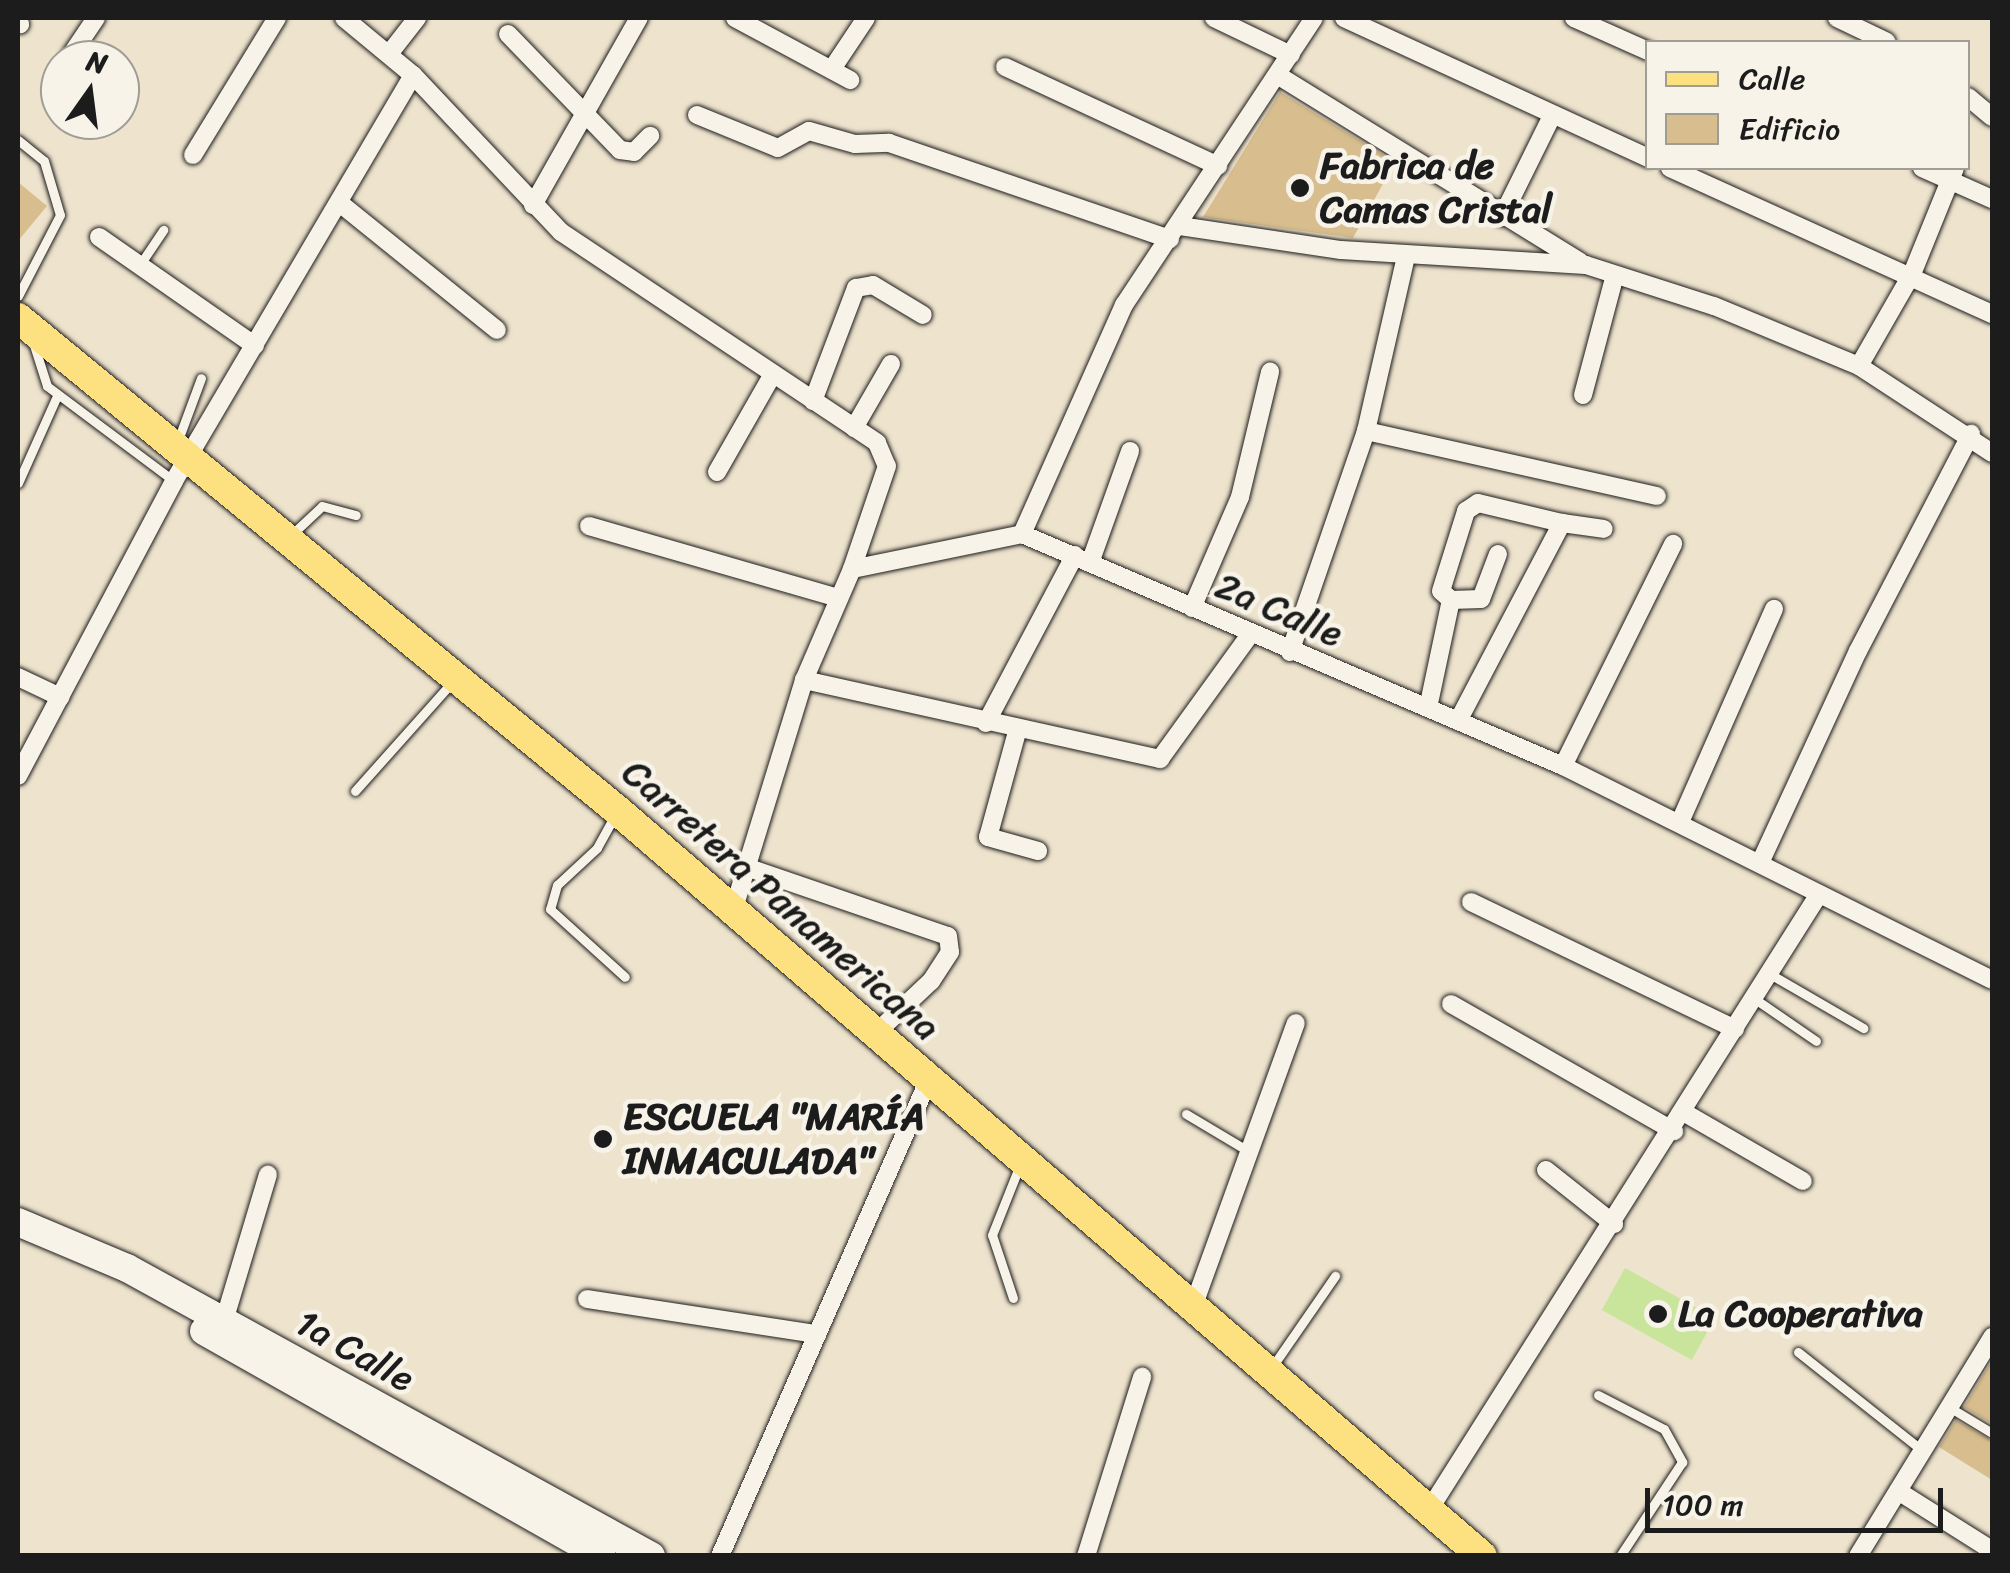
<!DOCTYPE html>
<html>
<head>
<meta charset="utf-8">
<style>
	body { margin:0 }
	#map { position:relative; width:2010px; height:1573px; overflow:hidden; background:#eee3cd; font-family:Sriracha,sans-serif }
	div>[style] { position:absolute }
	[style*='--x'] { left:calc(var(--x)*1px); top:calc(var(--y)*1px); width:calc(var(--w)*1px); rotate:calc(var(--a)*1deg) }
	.green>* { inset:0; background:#c9e59c; transform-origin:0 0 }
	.building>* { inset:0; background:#d8be8e }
	.roads { filter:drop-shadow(0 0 2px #1c1c1c) drop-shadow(0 0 2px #1c1c1c) }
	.lane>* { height:9px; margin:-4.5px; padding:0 4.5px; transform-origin:4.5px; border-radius:4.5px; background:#f7f3e8 }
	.street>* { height:18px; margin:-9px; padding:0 9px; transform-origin:9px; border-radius:9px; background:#f7f3e8 }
	.secondary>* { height:28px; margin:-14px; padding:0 14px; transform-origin:14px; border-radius:14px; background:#f7f3e8 }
	.primary>* { height:30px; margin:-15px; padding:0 15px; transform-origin:15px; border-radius:15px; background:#fde080 }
	.dots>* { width:28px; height:28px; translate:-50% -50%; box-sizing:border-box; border:5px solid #f7f3e8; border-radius:50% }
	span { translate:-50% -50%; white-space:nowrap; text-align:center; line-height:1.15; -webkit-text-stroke:9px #f7f3e8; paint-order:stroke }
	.poi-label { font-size:38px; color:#1c1c1c; font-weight:700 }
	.left { translate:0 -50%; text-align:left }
	.street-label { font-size:38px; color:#1c1c1c }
	.frame { position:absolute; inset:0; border:20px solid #1c1c1c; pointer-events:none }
	.legend { position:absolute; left:1645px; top:40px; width:325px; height:130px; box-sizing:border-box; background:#f7f3e8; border:2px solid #9f9d96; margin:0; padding:12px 18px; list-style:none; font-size:30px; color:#1c1c1c }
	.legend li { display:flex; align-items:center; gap:20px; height:50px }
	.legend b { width:50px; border:2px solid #9f9d96 }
	.north { position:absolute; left:40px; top:40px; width:100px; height:100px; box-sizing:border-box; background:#f7f3e8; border:2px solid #9f9d96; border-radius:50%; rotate:14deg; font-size:28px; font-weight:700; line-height:40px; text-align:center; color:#1c1c1c }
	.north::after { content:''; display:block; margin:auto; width:35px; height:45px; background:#1c1c1c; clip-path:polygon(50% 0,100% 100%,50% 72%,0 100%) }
	.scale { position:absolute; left:1645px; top:1488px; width:298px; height:45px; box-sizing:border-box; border:5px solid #1c1c1c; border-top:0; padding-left:12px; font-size:30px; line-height:35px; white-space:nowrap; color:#1c1c1c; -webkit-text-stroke:8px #f7f3e8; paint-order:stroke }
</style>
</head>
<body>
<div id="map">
	<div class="green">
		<i style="left:1625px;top:1268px;width:103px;height:48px;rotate:29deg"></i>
	</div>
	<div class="building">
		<i style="clip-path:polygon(1280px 92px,1395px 162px,1353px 238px,1203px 217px)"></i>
		<i style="clip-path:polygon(18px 182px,47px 206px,18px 241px)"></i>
		<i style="clip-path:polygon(1992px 1360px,1992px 1424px,1964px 1407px)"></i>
		<i style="clip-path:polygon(1956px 1420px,1992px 1441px,1992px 1480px,1939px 1447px)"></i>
	</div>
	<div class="roads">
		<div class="lane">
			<i style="--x:18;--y:140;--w:33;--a:39"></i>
			<i style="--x:44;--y:161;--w:56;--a:73.5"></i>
			<i style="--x:60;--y:215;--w:91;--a:117.4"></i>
			<i style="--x:141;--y:263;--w:40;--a:-56"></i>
			<i style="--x:33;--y:342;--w:46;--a:72.3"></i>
			<i style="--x:47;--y:386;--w:159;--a:36.8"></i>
			<i style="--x:178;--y:440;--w:66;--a:-69.6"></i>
			<i style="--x:18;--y:483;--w:95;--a:-65.9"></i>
			<i style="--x:289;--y:537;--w:45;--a:-43.2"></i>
			<i style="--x:322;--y:506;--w:35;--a:15"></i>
			<i style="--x:355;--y:791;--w:149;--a:-48.3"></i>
			<i style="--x:614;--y:817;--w:35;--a:119"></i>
			<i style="--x:597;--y:848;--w:54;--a:137.2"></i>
			<i style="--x:557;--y:885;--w:25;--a:106"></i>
			<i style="--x:550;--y:909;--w:101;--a:42.2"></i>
			<i style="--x:1770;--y:974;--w:108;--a:30.1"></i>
			<i style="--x:1755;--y:999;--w:74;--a:34.5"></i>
			<i style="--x:1186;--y:1114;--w:72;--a:30.8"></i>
			<i style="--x:1013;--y:1298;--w:66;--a:-108.4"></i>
			<i style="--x:992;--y:1235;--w:73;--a:-68.3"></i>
			<i style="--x:1798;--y:1352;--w:159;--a:38.4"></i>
			<i style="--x:1272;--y:1367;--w:111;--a:-55.3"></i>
			<i style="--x:1598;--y:1395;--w:74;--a:27.3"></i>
			<i style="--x:1664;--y:1429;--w:38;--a:61"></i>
			<i style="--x:1682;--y:1462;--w:113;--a:123.4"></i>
			<i style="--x:1949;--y:1407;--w:50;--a:31.2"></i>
		</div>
		<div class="street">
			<i style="--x:344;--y:18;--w:89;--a:39.6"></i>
			<i style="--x:413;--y:75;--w:216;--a:46.7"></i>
			<i style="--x:561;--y:232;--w:380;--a:33.7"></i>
			<i style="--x:877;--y:443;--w:25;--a:67"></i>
			<i style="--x:887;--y:466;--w:109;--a:108.8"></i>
			<i style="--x:735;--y:18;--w:131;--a:28.3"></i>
			<i style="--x:1214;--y:18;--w:85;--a:25.7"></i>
			<i style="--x:1344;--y:18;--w:335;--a:24.7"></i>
			<i style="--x:1574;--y:18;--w:81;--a:24"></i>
			<i style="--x:1837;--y:18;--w:55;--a:25.6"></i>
			<i style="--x:18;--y:21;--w:4;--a:56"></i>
			<i style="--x:508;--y:34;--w:161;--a:46"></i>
			<i style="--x:620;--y:150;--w:14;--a:8"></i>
			<i style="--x:634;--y:152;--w:23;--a:-45"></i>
			<i style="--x:389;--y:54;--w:46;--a:-52.1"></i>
			<i style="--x:71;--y:55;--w:45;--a:-56"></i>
			<i style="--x:1005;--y:67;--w:235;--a:24.9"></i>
			<i style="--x:832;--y:69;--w:61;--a:-56.3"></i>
			<i style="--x:1279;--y:76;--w:354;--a:31.7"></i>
			<i style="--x:1968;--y:97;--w:31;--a:40"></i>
			<i style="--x:697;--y:115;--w:87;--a:22.2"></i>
			<i style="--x:778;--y:148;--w:35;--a:-29"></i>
			<i style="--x:809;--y:131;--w:48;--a:15.8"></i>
			<i style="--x:855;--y:144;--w:34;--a:-2"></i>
			<i style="--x:889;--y:143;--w:297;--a:18.9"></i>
			<i style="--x:193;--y:155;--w:161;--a:-58.5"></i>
			<i style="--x:1670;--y:168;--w:354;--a:24.4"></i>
			<i style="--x:1922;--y:168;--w:77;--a:23.9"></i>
			<i style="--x:342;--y:205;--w:199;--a:38.9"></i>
			<i style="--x:533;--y:205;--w:215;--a:-60.5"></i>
			<i style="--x:1502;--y:217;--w:113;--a:-63.7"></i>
			<i style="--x:1180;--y:226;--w:163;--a:8.5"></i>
			<i style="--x:1341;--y:250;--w:245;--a:3.5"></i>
			<i style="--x:1586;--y:265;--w:134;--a:17.8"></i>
			<i style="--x:1714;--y:306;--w:157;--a:22.5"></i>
			<i style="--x:1859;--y:366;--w:159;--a:33.2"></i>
			<i style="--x:99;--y:237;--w:190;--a:34.9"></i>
			<i style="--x:1859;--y:366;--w:106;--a:-60.1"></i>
			<i style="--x:1912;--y:274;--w:114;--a:-67.9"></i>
			<i style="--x:1583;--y:395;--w:124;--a:-75.1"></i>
			<i style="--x:813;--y:401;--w:121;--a:-69.2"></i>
			<i style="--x:856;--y:288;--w:17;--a:-10"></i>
			<i style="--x:873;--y:285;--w:58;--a:31"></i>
			<i style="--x:854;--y:428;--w:74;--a:-60"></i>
			<i style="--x:1366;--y:431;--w:298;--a:12.6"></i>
			<i style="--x:717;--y:472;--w:113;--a:-60.3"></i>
			<i style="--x:589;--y:526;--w:259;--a:16.1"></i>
			<i style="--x:1022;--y:534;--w:251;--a:-66"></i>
			<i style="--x:1124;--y:305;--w:344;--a:-56.5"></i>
			<i style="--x:1090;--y:563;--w:119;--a:-70.3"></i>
			<i style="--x:1451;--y:600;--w:30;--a:-2"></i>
			<i style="--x:1481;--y:599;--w:48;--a:-69.3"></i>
			<i style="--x:1192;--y:608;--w:121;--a:-66.6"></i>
			<i style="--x:1240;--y:497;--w:129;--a:-76.5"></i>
			<i style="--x:1290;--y:652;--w:234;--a:-71"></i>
			<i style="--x:1366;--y:431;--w:180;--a:-77.1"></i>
			<i style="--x:18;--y:677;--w:47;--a:25.5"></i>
			<i style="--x:804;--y:680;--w:365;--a:12.5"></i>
			<i style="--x:1160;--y:759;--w:152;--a:-54.1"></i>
			<i style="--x:1428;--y:708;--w:110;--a:-78"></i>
			<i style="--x:1451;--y:600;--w:13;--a:-138"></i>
			<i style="--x:1441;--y:591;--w:84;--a:-72.6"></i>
			<i style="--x:1466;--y:511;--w:14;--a:-34"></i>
			<i style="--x:1478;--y:503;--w:86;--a:13.4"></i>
			<i style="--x:1458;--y:721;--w:224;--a:-62.3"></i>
			<i style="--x:1562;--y:523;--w:42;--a:8.1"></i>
			<i style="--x:986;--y:723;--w:190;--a:-62.1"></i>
			<i style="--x:1017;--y:732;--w:109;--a:105.4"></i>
			<i style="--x:988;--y:837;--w:52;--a:15.6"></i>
			<i style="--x:1563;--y:766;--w:248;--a:-63.6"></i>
			<i style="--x:18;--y:776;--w:334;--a:-62.1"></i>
			<i style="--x:174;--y:481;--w:471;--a:-59.5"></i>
			<i style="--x:1680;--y:822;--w:233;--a:-66.2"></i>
			<i style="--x:1760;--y:863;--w:234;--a:-65.2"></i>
			<i style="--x:1858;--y:651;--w:245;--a:-62.5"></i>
			<i style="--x:746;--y:867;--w:213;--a:18.9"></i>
			<i style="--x:948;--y:936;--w:16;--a:83"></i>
			<i style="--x:950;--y:952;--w:35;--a:123"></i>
			<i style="--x:931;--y:981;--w:77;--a:136.6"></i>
			<i style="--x:1471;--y:902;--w:293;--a:25.7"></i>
			<i style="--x:733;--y:911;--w:242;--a:-72.9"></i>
			<i style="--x:804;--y:680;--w:121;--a:-66.6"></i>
			<i style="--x:852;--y:569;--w:174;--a:-11.6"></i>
			<i style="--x:1022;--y:534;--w:589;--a:23.21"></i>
			<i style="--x:1563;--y:766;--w:479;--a:26.5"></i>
			<i style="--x:1451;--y:1004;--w:257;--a:29.7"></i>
			<i style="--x:1685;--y:1113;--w:136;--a:30"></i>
			<i style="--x:1546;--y:1170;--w:87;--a:38.5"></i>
			<i style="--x:587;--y:1299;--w:233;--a:8.7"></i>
			<i style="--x:1193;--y:1307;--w:302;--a:-70.1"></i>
			<i style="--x:224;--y:1321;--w:153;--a:-73.3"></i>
			<i style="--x:1898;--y:1491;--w:107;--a:32.3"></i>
			<i style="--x:1429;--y:1510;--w:729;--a:-57.66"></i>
			<i style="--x:720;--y:1556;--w:521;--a:-66.34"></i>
			<i style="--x:1086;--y:1556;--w:188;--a:-72.6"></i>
			<i style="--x:1858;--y:1556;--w:257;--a:-58.5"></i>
		</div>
		<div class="secondary">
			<i style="--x:18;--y:1222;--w:118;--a:22.9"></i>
			<i style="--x:127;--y:1268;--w:598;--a:28.79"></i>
			<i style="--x:204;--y:1331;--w:457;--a:29.5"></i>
		</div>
		<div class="primary">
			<i style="--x:18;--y:318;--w:775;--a:39.4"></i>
			<i style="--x:617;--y:810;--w:1142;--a:40.78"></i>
		</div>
	</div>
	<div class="dots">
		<i style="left:1300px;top:188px;background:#1c1c1c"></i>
		<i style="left:603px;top:1139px;background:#1c1c1c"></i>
		<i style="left:1658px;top:1314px;background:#1c1c1c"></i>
	</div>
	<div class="poi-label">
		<span class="left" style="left:1320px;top:188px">Fabrica de<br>Camas Cristal</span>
		<span class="left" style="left:623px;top:1139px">ESCUELA "MARÍA<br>INMACULADA"</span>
		<span class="left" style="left:1678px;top:1314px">La Cooperativa</span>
	</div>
	<div class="street-label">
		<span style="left:1279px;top:610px;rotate:23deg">2a Calle</span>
		<span style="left:781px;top:900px;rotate:41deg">Carretera Panamericana</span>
		<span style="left:355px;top:1351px;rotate:29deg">1a Calle</span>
	</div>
	<div class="frame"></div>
	<ul class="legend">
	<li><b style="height:12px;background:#fde080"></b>Calle</li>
	<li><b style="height:28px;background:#d8be8e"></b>Edificio</li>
	</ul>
	<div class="north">N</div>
	<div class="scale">100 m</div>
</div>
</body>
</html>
